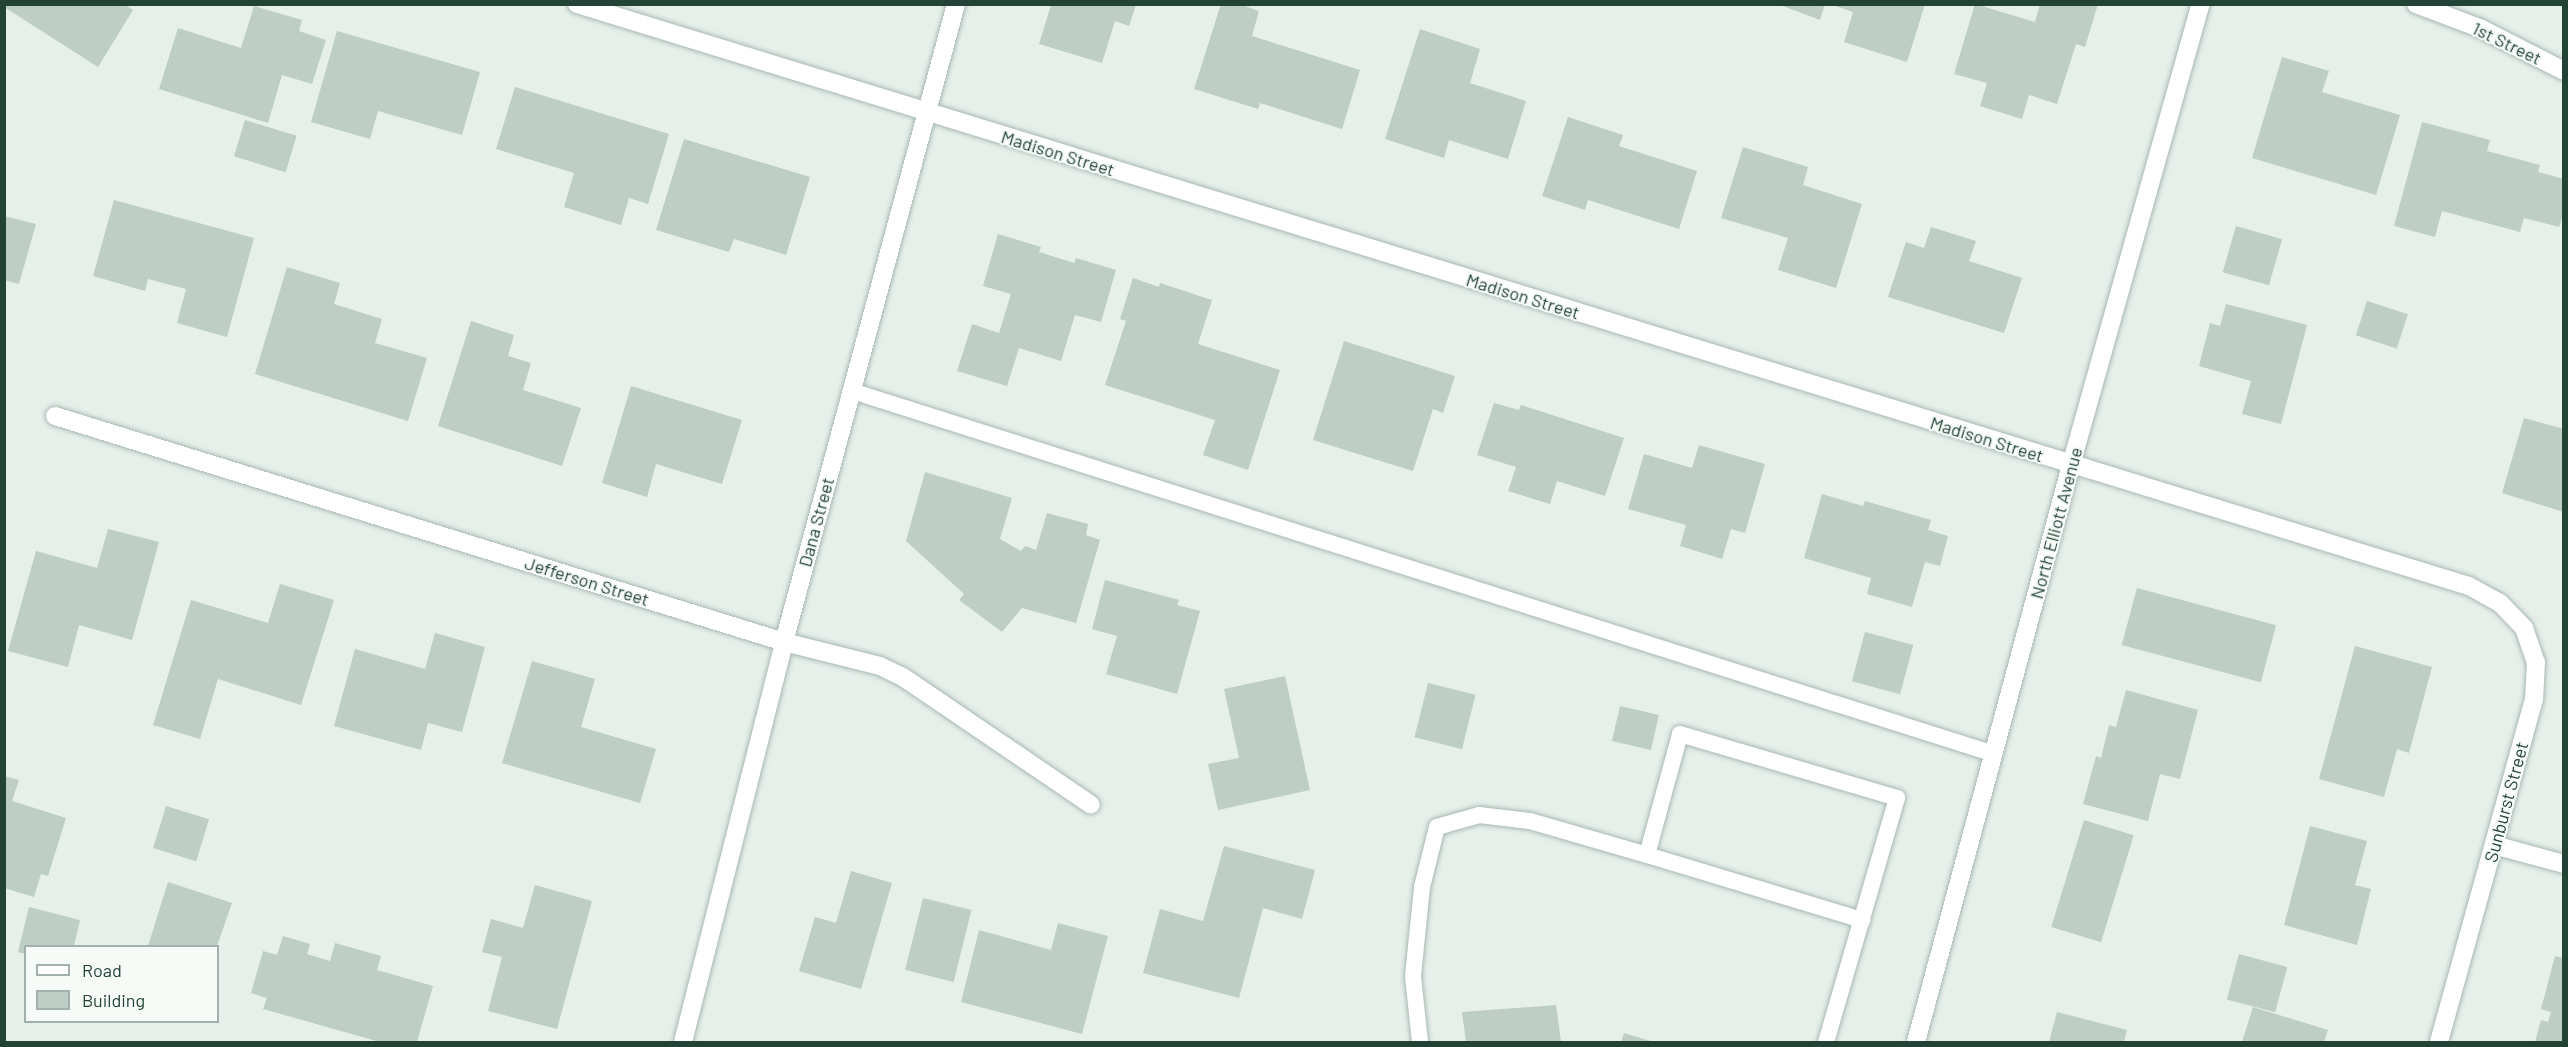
<!DOCTYPE html>
<html>
<head>
<meta charset="utf-8">
<style>
	body { margin:0 }
	#map { position:relative; width:2568px; height:1047px; overflow:hidden; background:#e6efea; font-family:Barlow,sans-serif }
	div>[style] { position:absolute }
	[style*='--x'] { left:calc(var(--x)*1px); top:calc(var(--y)*1px); width:calc(var(--w)*1px); rotate:calc(var(--a)*1deg) }
	.building>* { inset:0; background:#becdc5; transform-origin:0 0 }
	.roads { filter:drop-shadow(0 0 2px #a8b8b1) drop-shadow(0 0 2px #a8b8b1) }
	.lane>* { height:16px; margin:-8px; padding:0 8px; transform-origin:8px; border-radius:8px; background:#fff }
	.street>* { height:18px; margin:-9px; padding:0 9px; transform-origin:9px; border-radius:9px; background:#fff }
	span { translate:-50% -50%; white-space:nowrap; text-align:center; line-height:1.15; -webkit-text-stroke:4.5px #f7fbf8; paint-order:stroke }
	.street-label { font-size:18px; color:#234337 }
	.frame { position:absolute; inset:0; border:6px solid #234337; pointer-events:none }
	.legend { position:absolute; left:24px; top:945px; width:195px; height:78px; box-sizing:border-box; background:#f7fbf8; border:2px solid #a2b1ab; margin:0; padding:8px 10px; list-style:none; font-size:18px; color:#234337 }
	.legend li { display:flex; align-items:center; gap:12px; height:30px }
	.legend b { width:30px; border:2px solid #a2b1ab }
</style>
</head>
<body>
<div id="map">
	<div class="building">
		<i style="clip-path:polygon(4px 4px,124px 4px,133px 10px,98px 67px,4px 7px)"></i>
		<i style="clip-path:polygon(1221px 4px,1239px 4px,1259px 11px,1252px 36px,1360px 70px,1342px 129px,1260px 103px,1258px 109px,1194px 89px)"></i>
		<i style="clip-path:polygon(1777px 4px,1825px 4px,1820px 20px)"></i>
		<i style="clip-path:polygon(1925px 4px,1907px 62px,1844px 42px,1853px 12px,1832px 5px)"></i>
		<i style="clip-path:polygon(1975px 4px,2035px 22px,2040px 4px,2098px 4px,2085px 47px,2076px 44px,2057px 104px,2029px 95px,2022px 119px,1980px 106px,1987px 83px,1954px 74px)"></i>
		<i style="clip-path:polygon(1051px 5px,1136px 5px,1129px 26px,1115px 21px,1102px 63px,1039px 44px)"></i>
		<i style="clip-path:polygon(254px 6px,302px 20px,299px 31px,326px 40px,312px 84px,282px 75px,268px 123px,159px 89px,178px 28px,241px 48px)"></i>
		<i style="clip-path:polygon(1420px 29px,1480px 49px,1470px 83px,1526px 101px,1508px 159px,1449px 140px,1444px 158px,1385px 139px)"></i>
		<i style="clip-path:polygon(337px 31px,480px 72px,462px 135px,378px 111px,370px 139px,311px 122px)"></i>
		<i style="clip-path:polygon(2282px 57px,2329px 71px,2322px 92px,2400px 115px,2376px 195px,2252px 158px)"></i>
		<i style="clip-path:polygon(515px 87px,669px 134px,648px 204px,629px 198px,621px 225px,564px 207px,574px 173px,496px 149px)"></i>
		<i style="clip-path:polygon(1568px 117px,1623px 135px,1619px 146px,1697px 171px,1679px 229px,1588px 200px,1585px 210px,1542px 196px)"></i>
		<i style="left:245px;top:120px;width:54px;height:38px;rotate:17deg"></i>
		<i style="clip-path:polygon(2422px 122px,2490px 140px,2487px 151px,2540px 165px,2538px 172px,2564px 179px,2564px 212px,2559px 227px,2524px 218px,2520px 232px,2442px 211px,2435px 237px,2394px 226px)"></i>
		<i style="clip-path:polygon(684px 139px,810px 177px,786px 255px,734px 239px,729px 252px,656px 230px)"></i>
		<i style="clip-path:polygon(1743px 147px,1808px 167px,1803px 185px,1862px 204px,1836px 288px,1778px 270px,1788px 238px,1721px 218px)"></i>
		<i style="clip-path:polygon(114px 200px,254px 238px,227px 337px,177px 323px,186px 289px,148px 279px,145px 291px,93px 276px)"></i>
		<i style="clip-path:polygon(4px 216px,36px 224px,19px 284px,4px 280px)"></i>
		<i style="left:2236px;top:226px;width:48px;height:48px;rotate:16deg"></i>
		<i style="clip-path:polygon(1931px 227px,1976px 241px,1969px 261px,2022px 278px,2004px 333px,1888px 297px,1906px 242px,1924px 248px)"></i>
		<i style="clip-path:polygon(998px 234px,1041px 247px,1039px 252px,1074px 263px,1076px 258px,1116px 270px,1101px 322px,1075px 315px,1061px 361px,1019px 348px,1007px 386px,957px 371px,972px 324px,999px 333px,1011px 294px,983px 286px)"></i>
		<i style="clip-path:polygon(287px 267px,340px 283px,334px 304px,382px 319px,375px 343px,427px 358px,408px 421px,255px 374px)"></i>
		<i style="clip-path:polygon(1133px 278px,1159px 287px,1160px 283px,1212px 300px,1198px 344px,1280px 370px,1248px 470px,1203px 455px,1215px 420px,1105px 385px,1126px 321px,1120px 319px)"></i>
		<i style="left:2367px;top:301px;width:43px;height:36px;rotate:18deg"></i>
		<i style="clip-path:polygon(2226px 304px,2307px 325px,2281px 424px,2242px 414px,2251px 381px,2199px 366px,2210px 323px,2220px 326px)"></i>
		<i style="clip-path:polygon(471px 321px,514px 335px,508px 356px,531px 363px,523px 390px,581px 408px,562px 466px,438px 426px)"></i>
		<i style="clip-path:polygon(1344px 341px,1455px 376px,1443px 413px,1433px 409px,1413px 471px,1313px 440px)"></i>
		<i style="clip-path:polygon(631px 386px,742px 420px,722px 484px,656px 464px,647px 497px,602px 483px)"></i>
		<i style="clip-path:polygon(1494px 403px,1519px 410px,1521px 405px,1624px 438px,1605px 496px,1557px 481px,1550px 504px,1508px 491px,1516px 467px,1477px 455px)"></i>
		<i style="clip-path:polygon(2524px 418px,2564px 429px,2564px 512px,2502px 493px)"></i>
		<i style="clip-path:polygon(1699px 445px,1765px 464px,1745px 533px,1731px 529px,1722px 559px,1680px 546px,1686px 525px,1628px 509px,1644px 454px,1692px 468px)"></i>
		<i style="clip-path:polygon(925px 472px,1012px 498px,1000px 539px,1021px 551px,1025px 546px,1036px 550px,1047px 513px,1088px 524px,1086px 535px,1100px 540px,1076px 623px,1022px 608px,1002px 632px,959px 600px,964px 594px,906px 541px)"></i>
		<i style="clip-path:polygon(1822px 494px,1863px 506px,1865px 501px,1931px 520px,1928px 530px,1948px 536px,1940px 566px,1925px 562px,1912px 607px,1867px 594px,1871px 578px,1804px 558px)"></i>
		<i style="clip-path:polygon(108px 529px,159px 542px,132px 640px,79px 625px,68px 667px,8px 651px,36px 551px,97px 568px)"></i>
		<i style="clip-path:polygon(1105px 580px,1179px 600px,1177px 605px,1200px 611px,1177px 694px,1106px 674px,1117px 636px,1092px 629px)"></i>
		<i style="clip-path:polygon(280px 584px,334px 600px,301px 705px,218px 679px,200px 739px,153px 725px,191px 600px,268px 623px)"></i>
		<i style="left:2137px;top:588px;width:144px;height:59px;rotate:15deg"></i>
		<i style="left:1865px;top:632px;width:50px;height:51px;rotate:15deg"></i>
		<i style="clip-path:polygon(435px 633px,485px 647px,462px 732px,428px 723px,421px 750px,334px 726px,355px 649px,425px 669px)"></i>
		<i style="clip-path:polygon(2355px 646px,2432px 667px,2409px 753px,2397px 749px,2384px 797px,2319px 779px)"></i>
		<i style="clip-path:polygon(532px 661px,595px 679px,581px 727px,656px 749px,640px 803px,502px 763px)"></i>
		<i style="clip-path:polygon(1285px 676px,1310px 790px,1218px 810px,1208px 764px,1239px 758px,1224px 689px)"></i>
		<i style="left:1428px;top:683px;width:49px;height:56px;rotate:14deg"></i>
		<i style="clip-path:polygon(2126px 690px,2198px 710px,2180px 779px,2160px 774px,2148px 821px,2083px 804px,2096px 756px,2101px 758px,2109px 725px,2116px 727px)"></i>
		<i style="left:1620px;top:706px;width:40px;height:36px;rotate:13deg"></i>
		<i style="clip-path:polygon(4px 776px,19px 780px,12px 801px,66px 818px,48px 876px,41px 874px,34px 897px,4px 888px)"></i>
		<i style="left:166px;top:806px;width:45px;height:44px;rotate:17deg"></i>
		<i style="left:2084px;top:820px;width:52px;height:112px;rotate:17deg"></i>
		<i style="clip-path:polygon(2310px 826px,2367px 841px,2355px 885px,2371px 889px,2357px 945px,2284px 925px)"></i>
		<i style="clip-path:polygon(1224px 846px,1315px 870px,1302px 919px,1263px 908px,1239px 998px,1143px 973px,1160px 909px,1203px 921px)"></i>
		<i style="clip-path:polygon(851px 871px,892px 883px,861px 989px,799px 971px,815px 917px,836px 923px)"></i>
		<i style="clip-path:polygon(168px 882px,232px 903px,217px 946px,148px 946px)"></i>
		<i style="clip-path:polygon(535px 885px,592px 901px,557px 1029px,488px 1011px,502px 957px,482px 952px,491px 919px,523px 928px)"></i>
		<i style="left:923px;top:898px;width:50px;height:74px;rotate:14deg"></i>
		<i style="clip-path:polygon(29px 907px,80px 920px,74px 946px,26px 946px,26px 954px,18px 952px)"></i>
		<i style="clip-path:polygon(1058px 923px,1108px 936px,1082px 1034px,961px 1002px,979px 930px,1051px 950px)"></i>
		<i style="clip-path:polygon(283px 936px,310px 944px,307px 954px,330px 961px,335px 943px,381px 956px,377px 970px,433px 986px,417px 1042px,380px 1042px,263px 1009px,267px 998px,251px 993px,263px 951px,277px 955px)"></i>
		<i style="left:2239px;top:954px;width:50px;height:47px;rotate:15deg"></i>
		<i style="clip-path:polygon(2555px 956px,2564px 958px,2564px 1042px,2535px 1042px,2541px 1020px,2548px 1022px,2551px 1012px,2541px 1009px)"></i>
		<i style="clip-path:polygon(1556px 1005px,1561px 1042px,1466px 1042px,1462px 1012px)"></i>
		<i style="clip-path:polygon(2253px 1007px,2328px 1030px,2324px 1042px,2242px 1042px)"></i>
		<i style="clip-path:polygon(2057px 1012px,2127px 1030px,2124px 1042px,2049px 1042px)"></i>
		<i style="clip-path:polygon(1624px 1033px,1654px 1042px,1621px 1042px)"></i>
	</div>
	<div class="roads">
		<div class="lane">
			<i style="--x:852;--y:391;--w:1198;--a:17.63"></i>
			<i style="--x:1647;--y:855;--w:225;--a:16.8"></i>
			<i style="--x:1420;--y:1042;--w:66;--a:-96.1"></i>
			<i style="--x:1413;--y:976;--w:89;--a:-84.2"></i>
			<i style="--x:1422;--y:887;--w:62;--a:-76"></i>
			<i style="--x:1437;--y:827;--w:44;--a:-15.9"></i>
			<i style="--x:1479;--y:815;--w:51;--a:6.7"></i>
			<i style="--x:1530;--y:821;--w:122;--a:16.2"></i>
			<i style="--x:1647;--y:855;--w:125;--a:-74.7"></i>
			<i style="--x:1680;--y:734;--w:226;--a:16.4"></i>
			<i style="--x:1897;--y:798;--w:254;--a:106.2"></i>
		</div>
		<div class="street">
			<i style="--x:577;--y:4;--w:1979;--a:17.1"></i>
			<i style="--x:2469;--y:586;--w:35;--a:29"></i>
			<i style="--x:2500;--y:603;--w:35;--a:46"></i>
			<i style="--x:2524;--y:628;--w:36;--a:71"></i>
			<i style="--x:2536;--y:662;--w:37;--a:93"></i>
			<i style="--x:2534;--y:699;--w:356;--a:105.5"></i>
			<i style="--x:2416;--y:4;--w:71;--a:20.7"></i>
			<i style="--x:2482;--y:29;--w:92;--a:27.1"></i>
			<i style="--x:55;--y:416;--w:763;--a:17.22"></i>
			<i style="--x:784;--y:642;--w:99;--a:14"></i>
			<i style="--x:880;--y:666;--w:25;--a:26"></i>
			<i style="--x:903;--y:677;--w:227;--a:34.2"></i>
			<i style="--x:2494;--y:845;--w:73;--a:15.2"></i>
			<i style="--x:683;--y:1042;--w:413;--a:-75.8"></i>
			<i style="--x:784;--y:642;--w:661;--a:-74.91"></i>
			<i style="--x:1916;--y:1042;--w:597;--a:-74.96"></i>
			<i style="--x:2071;--y:465;--w:479;--a:-74.3"></i>
		</div>
	</div>
	<div class="street-label">
		<span style="left:2507px;top:43px;rotate:26deg">1st Street</span>
		<span style="left:1058px;top:153px;rotate:17deg">Madison Street</span>
		<span style="left:1523px;top:296px;rotate:17deg">Madison Street</span>
		<span style="left:1987px;top:439px;rotate:17deg">Madison Street</span>
		<span style="left:816px;top:522px;rotate:-75deg">Dana Street</span>
		<span style="left:2056px;top:523px;rotate:-75deg">North Elliott Avenue</span>
		<span style="left:587px;top:581px;rotate:17deg">Jefferson Street</span>
		<span style="left:2506px;top:802px;rotate:-75deg">Sunburst Street</span>
	</div>
	<div class="frame"></div>
	<ul class="legend">
	<li><b style="height:8px;background:#fff"></b>Road</li>
	<li><b style="height:16px;background:#becdc5"></b>Building</li>
	</ul>
</div>
</body>
</html>
